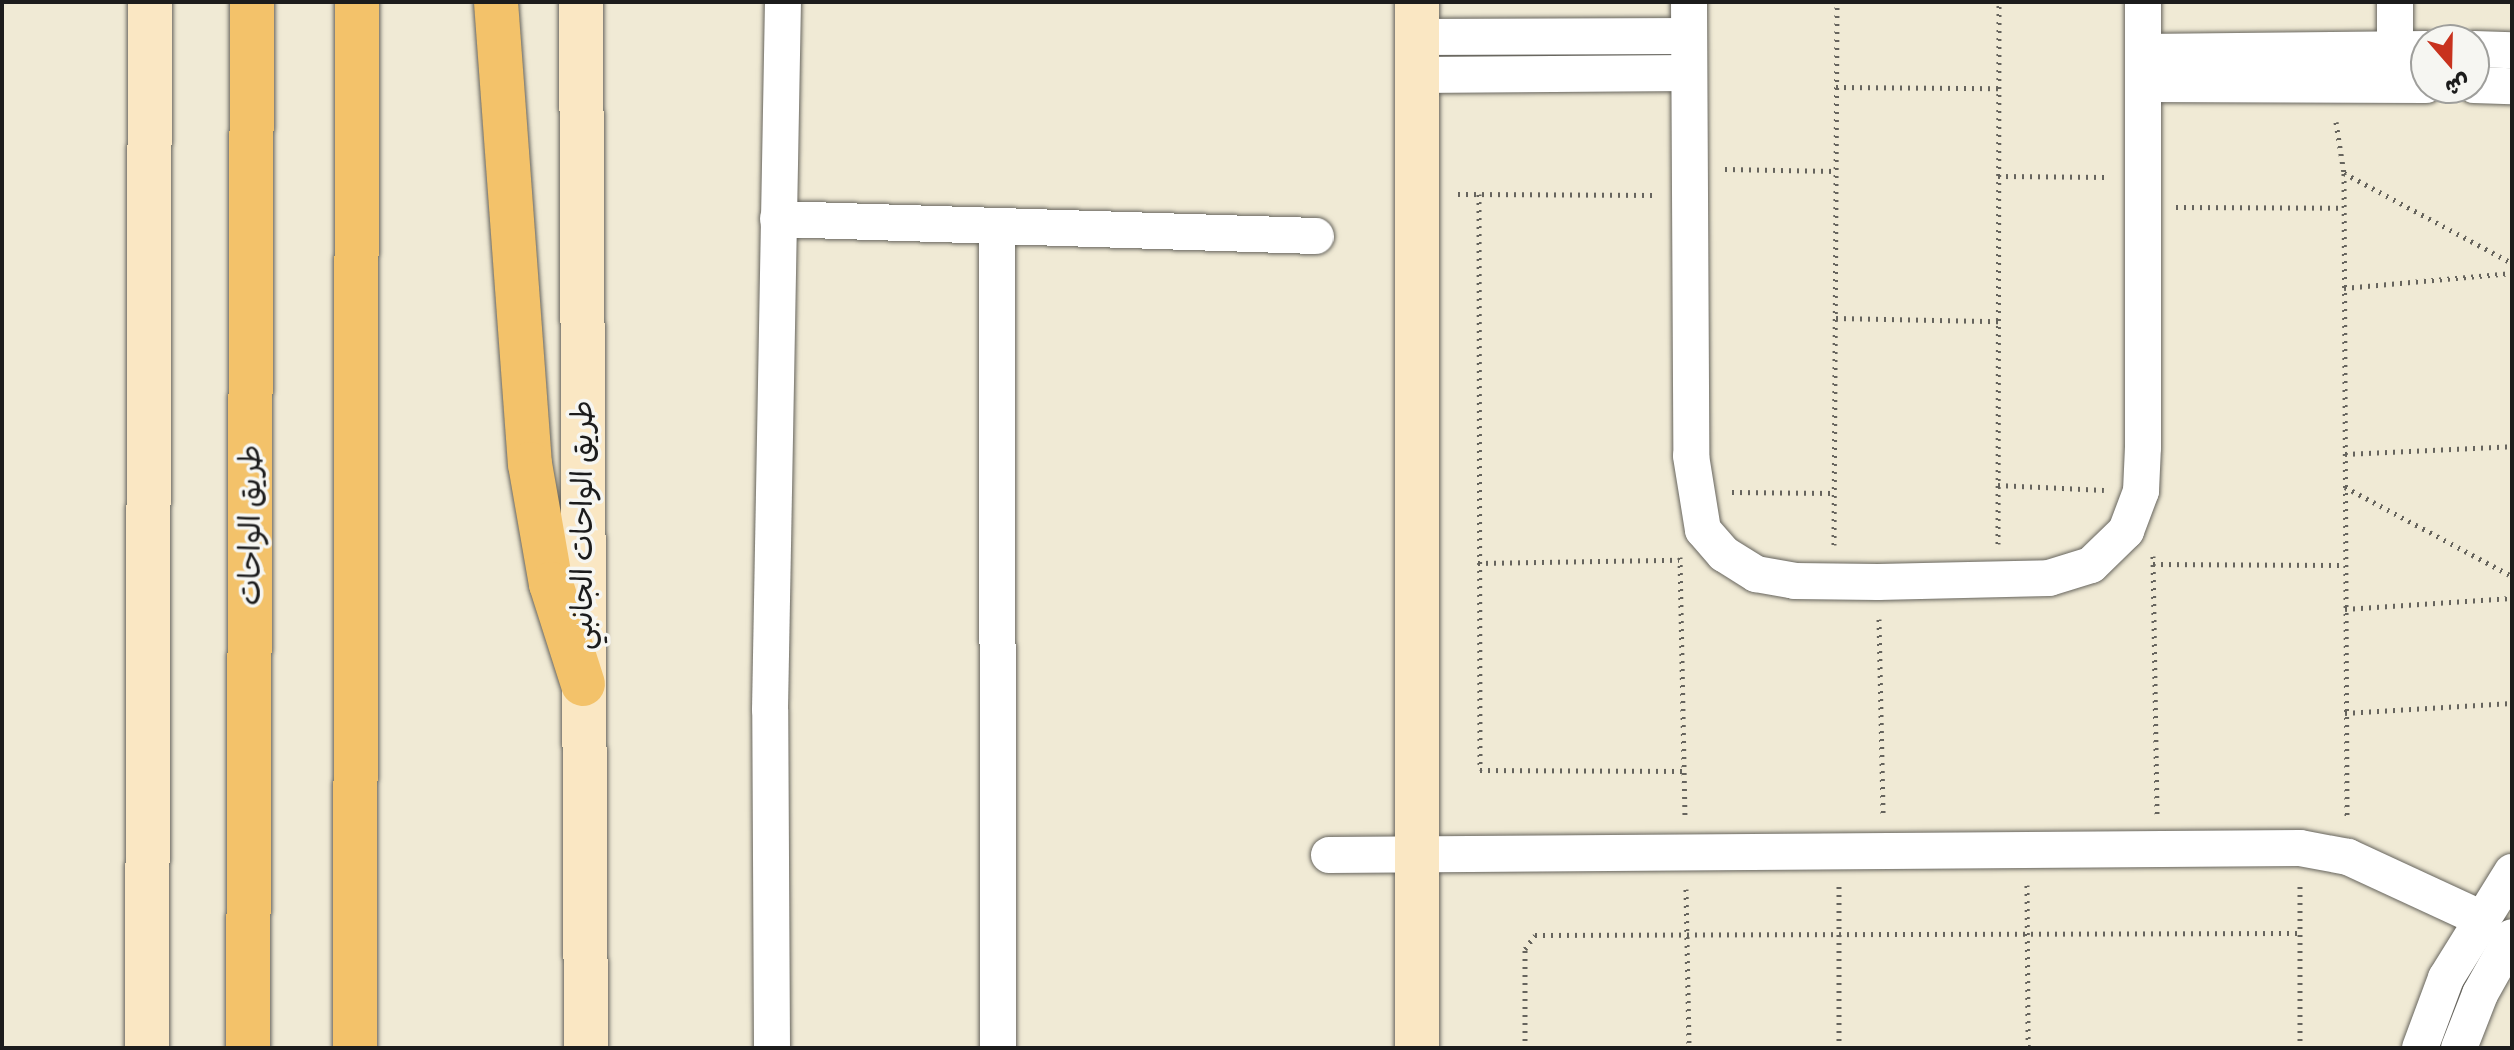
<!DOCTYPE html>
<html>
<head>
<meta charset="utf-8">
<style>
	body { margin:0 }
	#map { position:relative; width:2514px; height:1050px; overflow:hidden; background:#f0ead5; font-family:Itim,"Playpen Sans Arabic",sans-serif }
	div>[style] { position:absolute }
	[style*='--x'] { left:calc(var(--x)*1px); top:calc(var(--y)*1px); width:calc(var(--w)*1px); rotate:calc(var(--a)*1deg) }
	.path>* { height:5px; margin-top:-2.5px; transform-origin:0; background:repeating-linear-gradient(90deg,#66645d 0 2px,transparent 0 8px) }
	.roads { filter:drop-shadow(0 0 2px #66645d) drop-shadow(0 0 2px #66645d) }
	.street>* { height:36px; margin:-18px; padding:0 18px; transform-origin:18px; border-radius:18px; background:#fff }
	.secondary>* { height:44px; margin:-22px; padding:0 22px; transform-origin:22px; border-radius:22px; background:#fae7c3 }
	.highway>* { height:44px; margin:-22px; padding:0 22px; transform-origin:22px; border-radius:22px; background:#f3c26a }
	span { translate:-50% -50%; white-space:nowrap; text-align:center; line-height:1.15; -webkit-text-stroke:7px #f6f6f2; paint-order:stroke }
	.street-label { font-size:30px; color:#1c1c1c }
	.frame { position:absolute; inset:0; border:4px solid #1c1c1c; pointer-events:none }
	.north { position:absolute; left:2410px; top:24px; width:80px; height:80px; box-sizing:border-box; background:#f6f6f2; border:2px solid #9f9f9c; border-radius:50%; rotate:160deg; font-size:22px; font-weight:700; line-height:32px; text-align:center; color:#1c1c1c }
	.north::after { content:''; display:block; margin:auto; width:28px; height:36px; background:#c8321e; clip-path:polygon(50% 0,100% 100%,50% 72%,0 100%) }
</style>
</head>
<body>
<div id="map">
	<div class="path">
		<i style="--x:1836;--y:87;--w:162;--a:0.4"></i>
		<i style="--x:2336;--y:122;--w:52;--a:81.1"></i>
		<i style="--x:2344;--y:173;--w:646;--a:89.73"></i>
		<i style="--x:1725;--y:169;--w:111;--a:1"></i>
		<i style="--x:2344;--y:173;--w:191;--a:28.2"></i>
		<i style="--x:1998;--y:176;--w:108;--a:0.5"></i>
		<i style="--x:1458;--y:194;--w:198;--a:0.3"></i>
		<i style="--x:1479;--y:194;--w:576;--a:89.9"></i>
		<i style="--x:1480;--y:770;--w:204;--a:0.3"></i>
		<i style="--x:2176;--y:207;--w:167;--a:0.3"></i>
		<i style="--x:2344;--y:288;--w:169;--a:-5.1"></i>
		<i style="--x:1836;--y:318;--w:163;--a:1.1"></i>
		<i style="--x:2345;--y:454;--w:167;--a:-2.7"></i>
		<i style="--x:1998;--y:485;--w:106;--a:2.7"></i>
		<i style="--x:2345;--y:487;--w:189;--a:28.1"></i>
		<i style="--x:1732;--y:492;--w:103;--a:0.6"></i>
		<i style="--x:1998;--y:544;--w:542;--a:-89.89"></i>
		<i style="--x:1834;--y:545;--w:543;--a:-89.68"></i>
		<i style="--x:2153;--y:556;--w:258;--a:89.1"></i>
		<i style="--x:1680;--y:557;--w:262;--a:88.9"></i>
		<i style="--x:1478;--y:563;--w:201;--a:-0.9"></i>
		<i style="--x:2153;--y:564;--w:191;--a:0.3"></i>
		<i style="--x:2345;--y:609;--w:167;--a:-3.8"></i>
		<i style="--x:1879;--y:619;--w:198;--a:88.8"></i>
		<i style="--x:2345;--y:713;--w:167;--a:-3.4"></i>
		<i style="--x:2027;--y:885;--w:163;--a:89.6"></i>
		<i style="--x:1686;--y:889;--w:159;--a:88.9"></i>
		<i style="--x:1525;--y:1048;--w:99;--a:-90"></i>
		<i style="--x:1525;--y:949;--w:17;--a:-54"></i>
		<i style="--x:1535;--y:935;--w:766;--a:-0.15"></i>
		<i style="--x:1839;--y:1048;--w:163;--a:-90"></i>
		<i style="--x:2300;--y:1048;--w:165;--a:-90"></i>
	</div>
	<div class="roads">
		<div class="street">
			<i style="--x:1689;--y:2;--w:454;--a:89.7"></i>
			<i style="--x:1691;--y:456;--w:75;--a:80.8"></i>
			<i style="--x:1703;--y:530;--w:32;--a:49"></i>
			<i style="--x:1724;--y:554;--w:38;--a:32"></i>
			<i style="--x:1756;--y:574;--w:39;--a:10"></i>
			<i style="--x:1794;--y:581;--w:84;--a:0.7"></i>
			<i style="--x:1878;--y:582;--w:171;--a:-1.3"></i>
			<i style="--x:2049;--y:578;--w:44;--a:-17.2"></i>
			<i style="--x:2091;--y:565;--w:49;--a:-44.2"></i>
			<i style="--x:2126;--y:531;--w:43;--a:-69.4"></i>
			<i style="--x:2141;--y:491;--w:44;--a:-87.4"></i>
			<i style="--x:2143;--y:447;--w:445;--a:-90"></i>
			<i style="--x:2395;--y:2;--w:46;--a:90"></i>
			<i style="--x:1416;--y:37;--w:273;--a:-0.2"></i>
			<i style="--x:2474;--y:49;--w:38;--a:2"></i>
			<i style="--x:2143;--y:52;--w:283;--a:-0.6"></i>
			<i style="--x:1417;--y:75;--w:272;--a:-0.4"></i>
			<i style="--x:2143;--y:84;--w:283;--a:0.2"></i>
			<i style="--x:2474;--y:85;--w:38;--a:2"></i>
			<i style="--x:778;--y:219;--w:538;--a:1.81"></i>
			<i style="--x:997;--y:226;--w:822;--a:89.93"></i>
			<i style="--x:1329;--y:855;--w:971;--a:-0.41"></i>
			<i style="--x:2300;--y:848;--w:49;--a:10.6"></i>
			<i style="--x:2348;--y:857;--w:145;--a:24.8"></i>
			<i style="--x:772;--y:1048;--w:338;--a:-90.3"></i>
			<i style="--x:770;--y:710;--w:708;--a:-88.95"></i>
			<i style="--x:2420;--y:1048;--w:75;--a:-69.6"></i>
			<i style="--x:2446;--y:978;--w:125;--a:-58.1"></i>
			<i style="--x:2459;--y:1048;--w:58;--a:-68.7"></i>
			<i style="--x:2480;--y:994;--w:65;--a:-60.7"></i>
		</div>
		<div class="secondary">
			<i style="--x:581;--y:2;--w:1046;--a:89.73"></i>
			<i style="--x:1417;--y:2;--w:1046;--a:90"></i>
			<i style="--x:147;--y:1048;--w:1046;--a:-89.84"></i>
		</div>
		<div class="highway">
			<i style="--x:496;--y:2;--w:463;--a:85.8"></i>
			<i style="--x:530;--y:464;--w:122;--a:80.1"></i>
			<i style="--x:551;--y:584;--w:105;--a:72.3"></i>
			<i style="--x:248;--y:1048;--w:1046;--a:-89.78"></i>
			<i style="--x:355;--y:1048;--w:1046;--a:-89.89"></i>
		</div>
	</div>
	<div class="street-label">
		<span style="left:250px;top:525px;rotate:-90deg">طريق الواحات</span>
		<span style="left:582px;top:525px;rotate:-90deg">طريق الواحات الجانبي</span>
	</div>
	<div class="frame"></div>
	<div class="north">ش</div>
</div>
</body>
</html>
